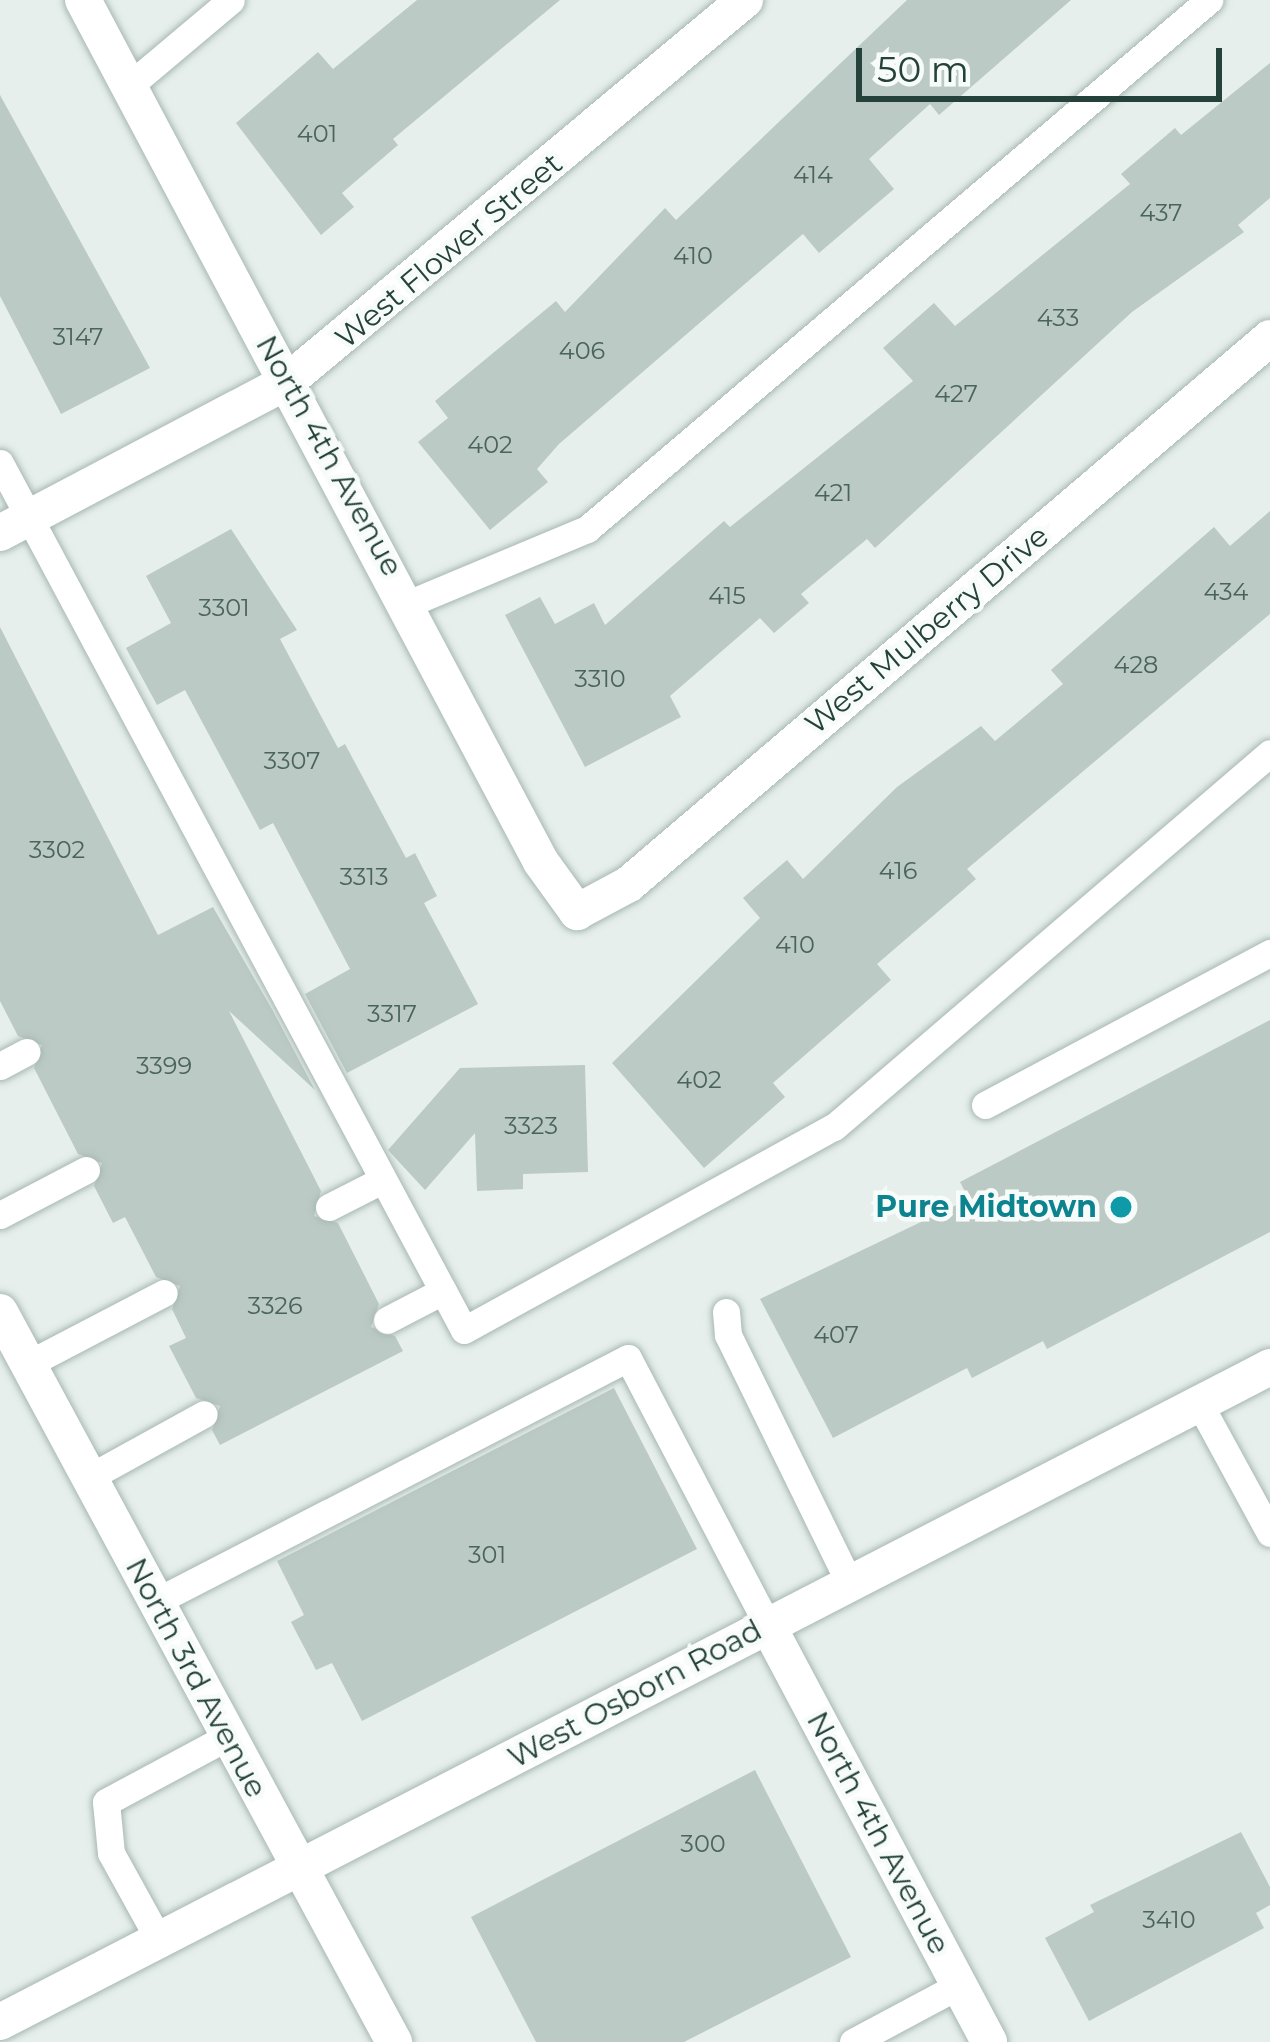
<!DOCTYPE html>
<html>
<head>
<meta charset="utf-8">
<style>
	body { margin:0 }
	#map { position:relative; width:1270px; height:2042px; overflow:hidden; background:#e6efeb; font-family:Montserrat,sans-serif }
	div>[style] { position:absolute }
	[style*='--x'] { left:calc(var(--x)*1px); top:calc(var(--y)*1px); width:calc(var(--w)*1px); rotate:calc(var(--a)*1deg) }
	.building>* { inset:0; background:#bbcac4 }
	.roads { filter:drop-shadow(0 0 3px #a8b8b2) drop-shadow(0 0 3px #a8b8b2) }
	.lane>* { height:27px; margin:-13.5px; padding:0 13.5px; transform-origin:13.5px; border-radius:13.5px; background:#fff }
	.street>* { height:36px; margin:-18px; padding:0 18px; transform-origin:18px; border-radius:18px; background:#fff }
	.secondary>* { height:36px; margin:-18px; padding:0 18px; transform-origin:18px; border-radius:18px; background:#fff }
	.dots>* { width:33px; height:33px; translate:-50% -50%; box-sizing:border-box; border:6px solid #f7fbf9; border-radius:50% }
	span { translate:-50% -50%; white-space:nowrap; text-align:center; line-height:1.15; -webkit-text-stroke:9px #f7fbf9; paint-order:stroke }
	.number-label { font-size:24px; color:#4a645c }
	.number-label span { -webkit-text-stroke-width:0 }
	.street-label { font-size:30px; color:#24423a }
	.culture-label { font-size:30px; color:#0d838f; font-weight:700 }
	.right { translate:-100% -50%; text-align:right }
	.scale { position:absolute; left:856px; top:48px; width:366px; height:54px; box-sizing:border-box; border:6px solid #24423a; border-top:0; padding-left:15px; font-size:36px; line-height:42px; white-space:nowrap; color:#24423a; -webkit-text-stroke:9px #f7fbf9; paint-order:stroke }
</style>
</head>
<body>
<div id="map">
	<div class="building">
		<i style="clip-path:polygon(417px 0,560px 0,393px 139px,398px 145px,342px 193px,354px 207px,321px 235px,236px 123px,318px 52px,333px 69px)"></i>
		<i style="clip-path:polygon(907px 0,1071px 0,939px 115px,930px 104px,869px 159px,894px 189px,819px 253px,803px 234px,559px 444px,537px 469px,548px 482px,490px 530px,418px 442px,448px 418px,435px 401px,556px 301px,565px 312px,665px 208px,676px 220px)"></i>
		<i style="clip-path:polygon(1270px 63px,1270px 198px,1238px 225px,1244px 232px,1132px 312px,875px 548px,867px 539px,801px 594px,809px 603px,774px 633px,760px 618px,670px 696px,681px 717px,585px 767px,505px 615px,540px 597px,555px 624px,594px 603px,605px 625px,724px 521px,730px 527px,913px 381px,883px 348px,934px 303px,955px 326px,1130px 184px,1121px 174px,1175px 128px,1181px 135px)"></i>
		<i style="clip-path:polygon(0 95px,150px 368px,61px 414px,0 296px)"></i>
		<i style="clip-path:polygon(1270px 511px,1270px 614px,967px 869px,976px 879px,877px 964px,891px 980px,773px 1083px,785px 1097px,704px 1168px,612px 1063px,760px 918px,743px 898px,787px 860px,803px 879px,897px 787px,981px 726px,995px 741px,1063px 684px,1051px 670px,1214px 527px,1230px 546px)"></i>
		<i style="clip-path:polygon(231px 529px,297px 630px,280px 639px,338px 748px,345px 744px,406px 858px,415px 853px,437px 896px,424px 903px,478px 1004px,347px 1073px,305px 994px,350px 969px,273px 823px,260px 830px,185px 690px,157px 705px,126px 648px,171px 623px,146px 576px)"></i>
		<i style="clip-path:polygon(0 627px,158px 935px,213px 907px,273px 1011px,315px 1090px,229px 1011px,321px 1191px,314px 1216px,338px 1223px,379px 1304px,371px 1327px,395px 1336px,403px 1351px,220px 1445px,212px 1430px,220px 1406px,196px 1398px,169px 1346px,186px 1338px,172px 1309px,180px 1286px,156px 1277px,125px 1217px,113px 1223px,94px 1186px,102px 1163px,78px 1154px,34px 1068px,42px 1045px,18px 1036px,0 1001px)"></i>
		<i style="clip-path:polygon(1270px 1020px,1270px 1232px,1047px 1349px,1043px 1341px,972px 1378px,967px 1368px,833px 1438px,760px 1299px,969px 1199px,960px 1182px)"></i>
		<i style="clip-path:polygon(585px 1065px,588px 1172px,523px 1174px,523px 1189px,477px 1191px,475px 1133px,425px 1190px,388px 1150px,460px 1068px)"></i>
		<i style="clip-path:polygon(614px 1388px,697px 1549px,362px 1721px,332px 1663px,316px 1670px,291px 1622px,304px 1615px,277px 1561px)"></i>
		<i style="clip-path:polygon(755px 1770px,851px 1957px,684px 2042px,536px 2042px,471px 1917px)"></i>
		<i style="clip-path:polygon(1241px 1832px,1270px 1887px,1270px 1905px,1256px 1913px,1264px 1928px,1089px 2021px,1045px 1938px,1094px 1912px,1090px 1905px)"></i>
	</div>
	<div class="roads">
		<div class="lane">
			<i style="--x:129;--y:86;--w:133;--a:-40.1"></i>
			<i style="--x:0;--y:463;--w:983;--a:61.85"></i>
			<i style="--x:464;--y:1330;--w:422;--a:-28.8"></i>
			<i style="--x:834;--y:1127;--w:574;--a:-40.62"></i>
			<i style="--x:410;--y:603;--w:192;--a:-22.7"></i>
			<i style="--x:587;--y:529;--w:817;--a:-40.38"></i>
			<i style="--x:0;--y:1066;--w:30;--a:-28"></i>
			<i style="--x:985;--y:1105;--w:323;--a:-28.1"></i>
			<i style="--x:329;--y:1207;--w:59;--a:-27"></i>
			<i style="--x:0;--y:1215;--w:97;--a:-27.6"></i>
			<i style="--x:726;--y:1312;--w:23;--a:85"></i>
			<i style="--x:728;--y:1335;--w:275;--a:63.9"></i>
			<i style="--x:387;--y:1320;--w:63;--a:-27.4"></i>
			<i style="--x:28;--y:1364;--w:153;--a:-27.6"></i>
			<i style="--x:1199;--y:1403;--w:148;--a:61.4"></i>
			<i style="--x:88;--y:1478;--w:132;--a:-28.9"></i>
			<i style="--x:155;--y:1602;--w:532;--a:-27.29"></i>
			<i style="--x:628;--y:1358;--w:300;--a:62.4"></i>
			<i style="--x:159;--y:1940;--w:99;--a:-118.9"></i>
			<i style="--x:111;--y:1853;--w:51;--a:-95.6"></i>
			<i style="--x:106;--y:1802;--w:137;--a:-28.2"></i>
			<i style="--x:853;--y:2042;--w:119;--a:-28.1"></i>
		</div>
		<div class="street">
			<i style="--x:83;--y:0;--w:976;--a:62.02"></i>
			<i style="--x:541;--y:862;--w:62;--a:54.2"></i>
			<i style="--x:577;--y:912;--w:59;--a:-28.3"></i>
			<i style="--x:629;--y:884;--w:842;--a:-40.42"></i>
			<i style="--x:0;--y:533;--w:326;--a:-27.8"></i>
			<i style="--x:288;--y:381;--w:595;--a:-39.82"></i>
			<i style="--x:767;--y:1624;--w:473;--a:62"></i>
		</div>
		<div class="secondary">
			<i style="--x:0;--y:1312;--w:830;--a:61.64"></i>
			<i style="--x:0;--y:2022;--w:1429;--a:-27.28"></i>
		</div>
	</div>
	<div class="dots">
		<i style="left:1121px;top:1207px;background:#0f9aa8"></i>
	</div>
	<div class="number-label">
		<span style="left:317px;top:134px">401</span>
		<span style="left:813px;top:175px">414</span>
		<span style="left:1161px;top:213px">437</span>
		<span style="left:693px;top:256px">410</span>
		<span style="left:1058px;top:318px">433</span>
		<span style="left:78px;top:337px">3147</span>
		<span style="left:582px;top:351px">406</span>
		<span style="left:956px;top:394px">427</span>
		<span style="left:490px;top:445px">402</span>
		<span style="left:833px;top:493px">421</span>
		<span style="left:1226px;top:592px">434</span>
		<span style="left:727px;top:596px">415</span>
		<span style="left:224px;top:608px">3301</span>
		<span style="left:1136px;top:665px">428</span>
		<span style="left:600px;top:679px">3310</span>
		<span style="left:292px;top:761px">3307</span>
		<span style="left:57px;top:850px">3302</span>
		<span style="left:898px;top:871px">416</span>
		<span style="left:364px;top:877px">3313</span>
		<span style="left:795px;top:945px">410</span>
		<span style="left:392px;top:1014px">3317</span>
		<span style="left:164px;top:1066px">3399</span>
		<span style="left:699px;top:1080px">402</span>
		<span style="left:531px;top:1126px">3323</span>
		<span style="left:275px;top:1306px">3326</span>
		<span style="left:836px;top:1335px">407</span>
		<span style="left:487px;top:1555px">301</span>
		<span style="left:703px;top:1844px">300</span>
		<span style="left:1169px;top:1920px">3410</span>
	</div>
	<div class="street-label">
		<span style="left:449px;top:251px;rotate:-40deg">West Flower Street</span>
		<span style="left:329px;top:456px;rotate:61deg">North 4th Avenue</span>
		<span style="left:927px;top:630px;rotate:-40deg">West Mulberry Drive</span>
		<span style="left:196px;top:1678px;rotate:62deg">North 3rd Avenue</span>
		<span style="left:635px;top:1694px;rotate:-28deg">West Osborn Road</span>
		<span style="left:878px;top:1833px;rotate:62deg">North 4th Avenue</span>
	</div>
	<div class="culture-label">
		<span class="right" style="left:1097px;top:1207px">Pure Midtown</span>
	</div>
	<div class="scale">50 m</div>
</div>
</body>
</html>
